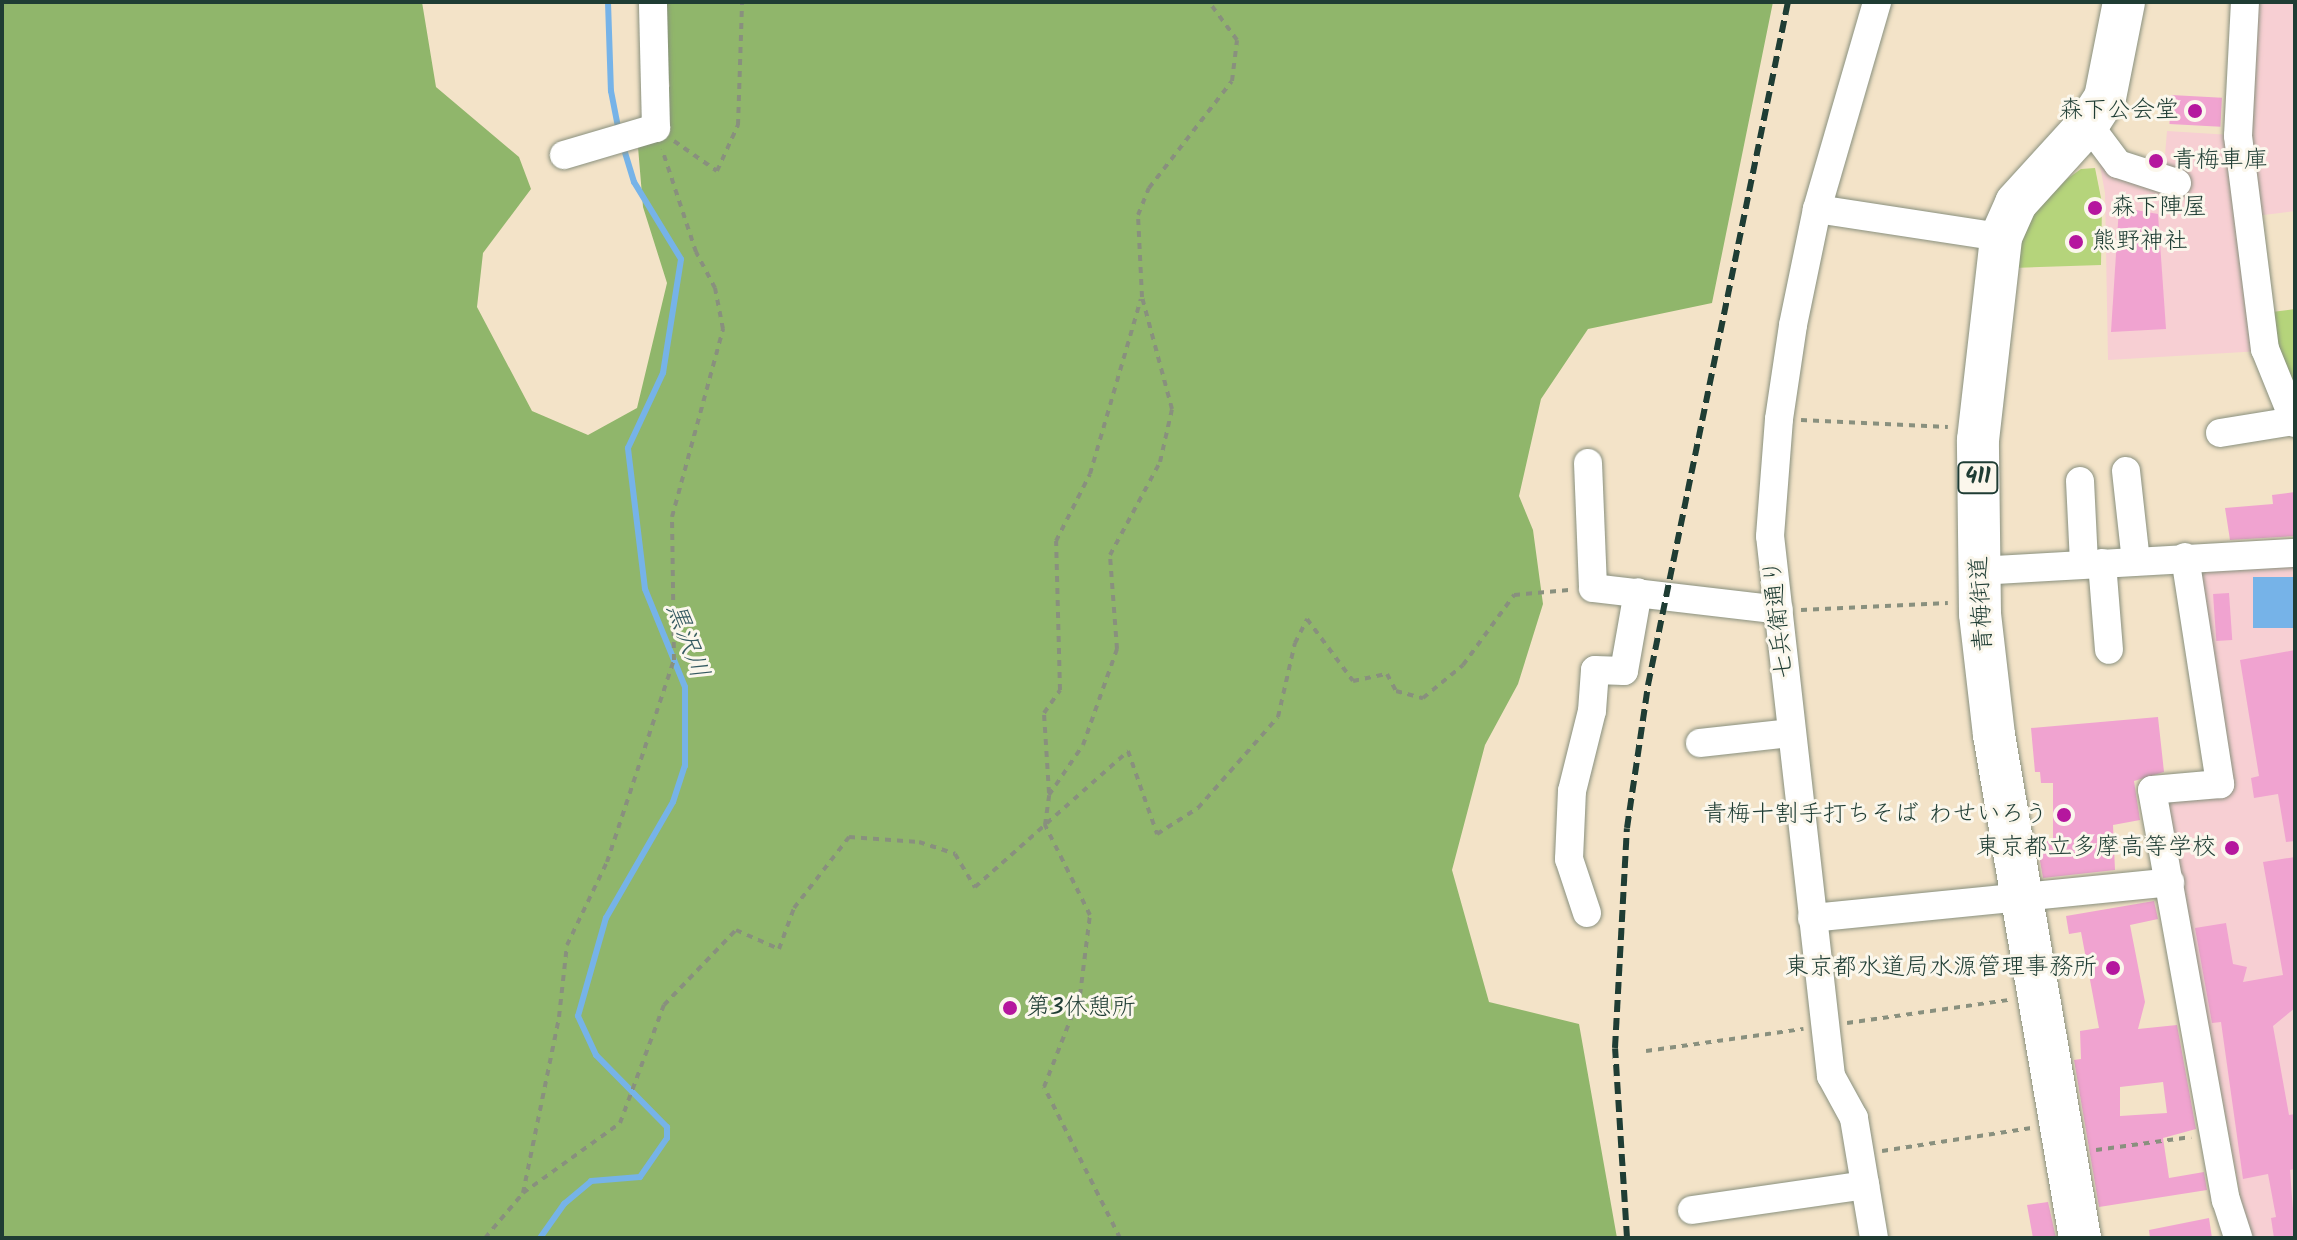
<!DOCTYPE html>
<html>
<head>
<meta charset="utf-8">
<style>
	body { margin:0 }
	#map { position:relative; width:2297px; height:1240px; overflow:hidden; background:#f3e3c8; font-family:Kalam,"Klee One",sans-serif }
	div>[style] { position:absolute }
	[style*='--x'] { left:calc(var(--x)*1px); top:calc(var(--y)*1px); width:calc(var(--w)*1px); rotate:calc(var(--a)*1deg) }
	.built>* { inset:0; background:#f7cfd3 }
	.green>* { inset:0; background:#b5d47b }
	.forest>* { inset:0; background:#90b66b }
	.water>* { inset:0; background:#76b3e8; transform-origin:0 0 }
	.stream>* { height:6px; margin:-3px; padding:0 3px; transform-origin:3px; border-radius:3px; background:#76b3e8 }
	.building>* { inset:0; background:#f0a3d0; transform-origin:0 0 }
	.path>* { height:4px; margin-top:-2px; transform-origin:0; background:repeating-linear-gradient(90deg,#89907e 0 6px,transparent 0 12px) }
	.roads { filter:drop-shadow(0 0 2px #89907e) drop-shadow(0 0 2px #89907e) }
	.minor>* { height:28px; margin:-14px; padding:0 14px; transform-origin:14px; border-radius:14px; background:#fff }
	.highway>* { height:42px; margin:-21px; padding:0 21px; transform-origin:21px; border-radius:21px; background:#fff }
	.rail>* { height:6px; margin-top:-3px; transform-origin:0; background:repeating-linear-gradient(90deg,#1f3d34 0 12px,transparent 0 18px) }
	.dots>* { width:22px; height:22px; translate:-50% -50%; box-sizing:border-box; border:4px solid #fbf7ec; border-radius:50% }
	span { translate:-50% -50%; white-space:nowrap; text-align:center; line-height:1.15; -webkit-text-stroke:6px #fbf7ec; paint-order:stroke }
	.shield-label span { padding:2px 6px; background:#fbf7ec; border:2px solid; border-radius:6px; -webkit-text-stroke-width:0 }
	.shield-label { font-size:22px; color:#1f3d34; font-weight:700 }
	.poi-label { font-size:24px; color:#1f3d34 }
	.right { translate:-100% -50%; text-align:right }
	.left { translate:0 -50%; text-align:left }
	.street-label { font-size:24px; color:#1f3d34 }
	.water-label { font-size:26px; color:#355a61; font-style:italic }
	.frame { position:absolute; inset:0; border:4px solid #1f3d34; pointer-events:none }
</style>
</head>
<body>
<div id="map">
	<div class="built">
		<i style="clip-path:polygon(2253px 2px,2295px 2px,2295px 211px,2255px 216px,2245px 132px)"></i>
		<i style="clip-path:polygon(2102px 120px,2113px 133px,2115px 157px,2164px 167px,2167px 131px,2231px 135px,2261px 351px,2108px 360px,2105px 193px,2097px 149px)"></i>
		<i style="clip-path:polygon(2295px 560px,2295px 1238px,2248px 1238px,2166px 795px,2225px 790px,2200px 564px)"></i>
	</div>
	<div class="green">
		<i style="clip-path:polygon(2095px 168px,2102px 203px,2101px 265px,2013px 268px,2022px 226px,2067px 179px,2081px 169px)"></i>
		<i style="clip-path:polygon(2295px 309px,2295px 391px,2276px 343px,2272px 312px)"></i>
	</div>
	<div class="forest">
		<i style="clip-path:polygon(2px 2px,422px 2px,436px 87px,519px 157px,531px 189px,483px 253px,477px 307px,532px 411px,588px 435px,637px 408px,667px 283px,643px 207px,638px 147px,670px 86px,656px 2px,1773px 2px,1712px 303px,1588px 329px,1541px 399px,1519px 496px,1533px 530px,1543px 604px,1518px 684px,1485px 745px,1452px 870px,1489px 1002px,1579px 1024px,1617px 1238px,2px 1238px)"></i>
	</div>
	<div class="water">
		<i style="left:2295px;top:577px;width:51px;height:42px;rotate:90deg"></i>
	</div>
	<div class="stream">
		<i style="--x:608;--y:2;--w:89;--a:88.1"></i>
		<i style="--x:611;--y:91;--w:42;--a:79"></i>
		<i style="--x:540;--y:1238;--w:42;--a:-54.8"></i>
		<i style="--x:564;--y:1204;--w:35;--a:-40"></i>
		<i style="--x:591;--y:1181;--w:49;--a:-4.7"></i>
		<i style="--x:640;--y:1177;--w:47;--a:-55.3"></i>
		<i style="--x:667;--y:1138;--w:11;--a:-90"></i>
		<i style="--x:667;--y:1127;--w:101;--a:-134.6"></i>
		<i style="--x:596;--y:1055;--w:43;--a:-114.8"></i>
		<i style="--x:578;--y:1016;--w:102;--a:-74.1"></i>
		<i style="--x:606;--y:918;--w:134;--a:-60"></i>
		<i style="--x:673;--y:802;--w:38;--a:-72"></i>
		<i style="--x:685;--y:766;--w:79;--a:-90"></i>
		<i style="--x:685;--y:687;--w:106;--a:-112.2"></i>
		<i style="--x:645;--y:589;--w:142;--a:-96.9"></i>
		<i style="--x:628;--y:448;--w:83;--a:-65"></i>
		<i style="--x:663;--y:373;--w:115;--a:-81"></i>
		<i style="--x:681;--y:259;--w:90;--a:-121.4"></i>
		<i style="--x:634;--y:182;--w:38;--a:-107"></i>
	</div>
	<div class="building">
		<i style="left:2171px;top:95px;width:51px;height:29px;rotate:3deg"></i>
		<i style="clip-path:polygon(2119px 207px,2158px 214px,2166px 329px,2111px 332px)"></i>
		<i style="clip-path:polygon(2295px 492px,2295px 536px,2230px 540px,2225px 508px,2273px 504px,2272px 495px)"></i>
		<i style="left:2229px;top:593px;width:47px;height:16px;rotate:86deg"></i>
		<i style="clip-path:polygon(2295px 650px,2295px 841px,2286px 842px,2278px 794px,2254px 798px,2251px 778px,2259px 776px,2240px 660px)"></i>
		<i style="clip-path:polygon(2158px 717px,2164px 772px,2134px 781px,2140px 820px,2113px 825px,2115px 870px,2043px 878px,2037px 843px,2053px 840px,2053px 783px,2041px 783px,2040px 772px,2035px 772px,2031px 728px)"></i>
		<i style="clip-path:polygon(2295px 857px,2295px 1008px,2273px 1026px,2289px 1115px,2295px 1114px,2295px 1169px,2290px 1170px,2295px 1238px,2274px 1238px,2271px 1218px,2276px 1217px,2268px 1174px,2243px 1179px,2221px 1022px,2212px 1023px,2195px 928px,2226px 923px,2233px 964px,2247px 967px,2243px 982px,2283px 975px,2263px 862px)"></i>
		<i style="clip-path:polygon(evenodd,2154px 901px,2158px 919px,2130px 925px,2145px 1002px,2138px 1029px,2177px 1025px,2196px 1129px,2163px 1138px,2169px 1178px,2204px 1172px,2207px 1190px,2099px 1207px,2074px 1060px,2081px 1059px,2080px 1031px,2099px 1028px,2081px 932px,2069px 934px,2066px 916px,2154px 901px,2163px 1082px,2167px 1113px,2120px 1116px,2120px 1087px,2163px 1082px)"></i>
		<i style="clip-path:polygon(2048px 1202px,2056px 1238px,2033px 1238px,2027px 1205px)"></i>
		<i style="clip-path:polygon(2209px 1218px,2212px 1238px,2150px 1238px,2149px 1230px)"></i>
	</div>
	<div class="path">
		<i style="--x:674;--y:141;--w:52;--a:34.9"></i>
		<i style="--x:717;--y:171;--w:51;--a:-65.5"></i>
		<i style="--x:738;--y:125;--w:123;--a:-88.1"></i>
		<i style="--x:1801;--y:420;--w:147;--a:2.7"></i>
		<i style="--x:1801;--y:610;--w:147;--a:-2.7"></i>
		<i style="--x:1049;--y:793;--w:80;--a:-93.6"></i>
		<i style="--x:1044;--y:713;--w:28;--a:-55"></i>
		<i style="--x:1060;--y:690;--w:149;--a:-91.5"></i>
		<i style="--x:1056;--y:541;--w:75;--a:-63.1"></i>
		<i style="--x:1090;--y:474;--w:182;--a:-73.8"></i>
		<i style="--x:1847;--y:1023;--w:164;--a:-8.1"></i>
		<i style="--x:1646;--y:1051;--w:159;--a:-8"></i>
		<i style="--x:2096;--y:1150;--w:96;--a:-7.8"></i>
		<i style="--x:1882;--y:1151;--w:151;--a:-8.8"></i>
		<i style="--x:523;--y:1193;--w:120;--a:-35.8"></i>
		<i style="--x:620;--y:1123;--w:126;--a:-69.6"></i>
		<i style="--x:664;--y:1005;--w:104;--a:-46.2"></i>
		<i style="--x:736;--y:930;--w:47;--a:23.8"></i>
		<i style="--x:779;--y:949;--w:44;--a:-69.9"></i>
		<i style="--x:794;--y:908;--w:90;--a:-52.2"></i>
		<i style="--x:849;--y:837;--w:70;--a:4.1"></i>
		<i style="--x:919;--y:842;--w:38;--a:18"></i>
		<i style="--x:955;--y:854;--w:39;--a:59"></i>
		<i style="--x:975;--y:887;--w:205;--a:-41.6"></i>
		<i style="--x:1128;--y:751;--w:88;--a:70.7"></i>
		<i style="--x:1157;--y:834;--w:49;--a:-32.4"></i>
		<i style="--x:1198;--y:808;--w:121;--a:-48.7"></i>
		<i style="--x:1278;--y:717;--w:76;--a:-77.1"></i>
		<i style="--x:1295;--y:643;--w:27;--a:-63"></i>
		<i style="--x:1307;--y:619;--w:77;--a:53.4"></i>
		<i style="--x:1353;--y:681;--w:35;--a:-12"></i>
		<i style="--x:1387;--y:674;--w:19;--a:62"></i>
		<i style="--x:1396;--y:691;--w:28;--a:15"></i>
		<i style="--x:1423;--y:698;--w:52;--a:-39.5"></i>
		<i style="--x:1463;--y:665;--w:87;--a:-53.9"></i>
		<i style="--x:1514;--y:595;--w:55;--a:-5.2"></i>
		<i style="--x:485;--y:1238;--w:59;--a:-49.8"></i>
		<i style="--x:523;--y:1193;--w:180;--a:-78.4"></i>
		<i style="--x:559;--y:1017;--w:72;--a:-83.7"></i>
		<i style="--x:567;--y:945;--w:92;--a:-64.3"></i>
		<i style="--x:607;--y:862;--w:213;--a:-71.7"></i>
		<i style="--x:674;--y:660;--w:143;--a:-90.8"></i>
		<i style="--x:672;--y:517;--w:195;--a:-74.8"></i>
		<i style="--x:723;--y:329;--w:42;--a:-101"></i>
		<i style="--x:715;--y:288;--w:41;--a:-117.8"></i>
		<i style="--x:696;--y:252;--w:108;--a:-108.3"></i>
		<i style="--x:1120;--y:1238;--w:169;--a:-116.7"></i>
		<i style="--x:1044;--y:1087;--w:99;--a:-68.6"></i>
		<i style="--x:1080;--y:995;--w:81;--a:-82.9"></i>
		<i style="--x:1090;--y:915;--w:101;--a:-116.6"></i>
		<i style="--x:1045;--y:825;--w:30;--a:-82"></i>
		<i style="--x:1049;--y:795;--w:60;--a:-55.8"></i>
		<i style="--x:1083;--y:745;--w:102;--a:-70.5"></i>
		<i style="--x:1117;--y:649;--w:94;--a:-94.3"></i>
		<i style="--x:1110;--y:555;--w:106;--a:-61.7"></i>
		<i style="--x:1160;--y:462;--w:54;--a:-77.2"></i>
		<i style="--x:1172;--y:409;--w:116;--a:-105"></i>
		<i style="--x:1142;--y:297;--w:82;--a:-92.8"></i>
		<i style="--x:1138;--y:215;--w:29;--a:-68"></i>
		<i style="--x:1149;--y:188;--w:135;--a:-52.2"></i>
		<i style="--x:1232;--y:81;--w:41;--a:-83"></i>
		<i style="--x:1237;--y:40;--w:47;--a:-126.4"></i>
	</div>
	<div class="roads">
		<div class="minor">
			<i style="--x:2245;--y:2;--w:134;--a:93"></i>
			<i style="--x:2238;--y:136;--w:215;--a:82.8"></i>
			<i style="--x:2265;--y:349;--w:80;--a:67.9"></i>
			<i style="--x:2088;--y:124;--w:50;--a:53.1"></i>
			<i style="--x:2118;--y:164;--w:62;--a:17.9"></i>
			<i style="--x:564;--y:155;--w:96;--a:-16.4"></i>
			<i style="--x:656;--y:128;--w:126;--a:-91.4"></i>
			<i style="--x:1817;--y:209;--w:186;--a:8.7"></i>
			<i style="--x:2220;--y:433;--w:75;--a:-9.2"></i>
			<i style="--x:1588;--y:463;--w:125;--a:87.7"></i>
			<i style="--x:1593;--y:588;--w:187;--a:6.7"></i>
			<i style="--x:2126;--y:471;--w:91;--a:83.7"></i>
			<i style="--x:2080;--y:481;--w:83;--a:87.2"></i>
			<i style="--x:2185;--y:557;--w:230;--a:81.2"></i>
			<i style="--x:2220;--y:784;--w:68;--a:175"></i>
			<i style="--x:2152;--y:790;--w:417;--a:79.8"></i>
			<i style="--x:2226;--y:1200;--w:40;--a:72"></i>
			<i style="--x:2102;--y:563;--w:87;--a:85.4"></i>
			<i style="--x:1979;--y:571;--w:317;--a:-3.3"></i>
			<i style="--x:1700;--y:743;--w:92;--a:-6.3"></i>
			<i style="--x:1587;--y:913;--w:57;--a:-108.4"></i>
			<i style="--x:1569;--y:859;--w:68;--a:-87.5"></i>
			<i style="--x:1572;--y:791;--w:82;--a:-76"></i>
			<i style="--x:1592;--y:711;--w:41;--a:-85.8"></i>
			<i style="--x:1595;--y:670;--w:29;--a:2"></i>
			<i style="--x:1624;--y:671;--w:80;--a:-80"></i>
			<i style="--x:1812;--y:918;--w:360;--a:-5.7"></i>
			<i style="--x:1692;--y:1210;--w:175;--a:-8.2"></i>
			<i style="--x:1874;--y:1238;--w:122;--a:-99.5"></i>
			<i style="--x:1854;--y:1118;--w:48;--a:-118.7"></i>
			<i style="--x:1831;--y:1076;--w:543;--a:-96.44"></i>
			<i style="--x:1770;--y:536;--w:117;--a:-85.6"></i>
			<i style="--x:1779;--y:419;--w:95;--a:-81.5"></i>
			<i style="--x:1793;--y:325;--w:118;--a:-78.3"></i>
			<i style="--x:1817;--y:209;--w:216;--a:-73.8"></i>
		</div>
		<div class="highway">
			<i style="--x:2080;--y:1238;--w:510;--a:-99.7"></i>
			<i style="--x:1994;--y:735;--w:122;--a:-96.6"></i>
			<i style="--x:1980;--y:614;--w:174;--a:-90.7"></i>
			<i style="--x:1978;--y:440;--w:204;--a:-83.5"></i>
			<i style="--x:2001;--y:237;--w:37;--a:-66"></i>
			<i style="--x:2016;--y:203;--w:107;--a:-47.7"></i>
			<i style="--x:2088;--y:124;--w:31;--a:-57"></i>
			<i style="--x:2105;--y:98;--w:98;--a:-78.8"></i>
		</div>
	</div>
	<div class="rail">
		<i style="--x:1627;--y:1238;--w:190;--a:-93.6"></i>
		<i style="--x:1615;--y:1048;--w:220;--a:-86.9"></i>
		<i style="--x:1627;--y:828;--w:145;--a:-81.6"></i>
		<i style="--x:1648;--y:685;--w:697;--a:-78.42"></i>
	</div>
	<div class="dots">
		<i style="left:2195px;top:111px;background:#b5179e"></i>
		<i style="left:2156px;top:161px;background:#b5179e"></i>
		<i style="left:2095px;top:208px;background:#b5179e"></i>
		<i style="left:2076px;top:242px;background:#b5179e"></i>
		<i style="left:2064px;top:815px;background:#b5179e"></i>
		<i style="left:2232px;top:848px;background:#b5179e"></i>
		<i style="left:2113px;top:968px;background:#b5179e"></i>
		<i style="left:1010px;top:1008px;background:#b5179e"></i>
	</div>
	<div class="shield-label">
		<span style="left:1978px;top:478px">411</span>
	</div>
	<div class="poi-label">
		<span class="right" style="left:2179px;top:111px">森下公会堂</span>
		<span class="left" style="left:2172px;top:161px">青梅車庫</span>
		<span class="left" style="left:2111px;top:208px">森下陣屋</span>
		<span class="left" style="left:2092px;top:242px">熊野神社</span>
		<span class="right" style="left:2048px;top:815px">青梅十割手打ちそば わせいろう</span>
		<span class="right" style="left:2216px;top:848px">東京都立多摩高等学校</span>
		<span class="right" style="left:2097px;top:968px">東京都水道局水源管理事務所</span>
		<span class="left" style="left:1026px;top:1008px">第3休憩所</span>
	</div>
	<div class="street-label">
		<span style="left:1982px;top:604px;rotate:-93deg">青梅街道</span>
		<span style="left:1779px;top:619px;rotate:-96deg">七兵衛通り</span>
	</div>
	<div class="water-label">
		<span style="left:686px;top:641px;rotate:70deg">黒沢川</span>
	</div>
	<div class="frame"></div>
</div>
</body>
</html>
